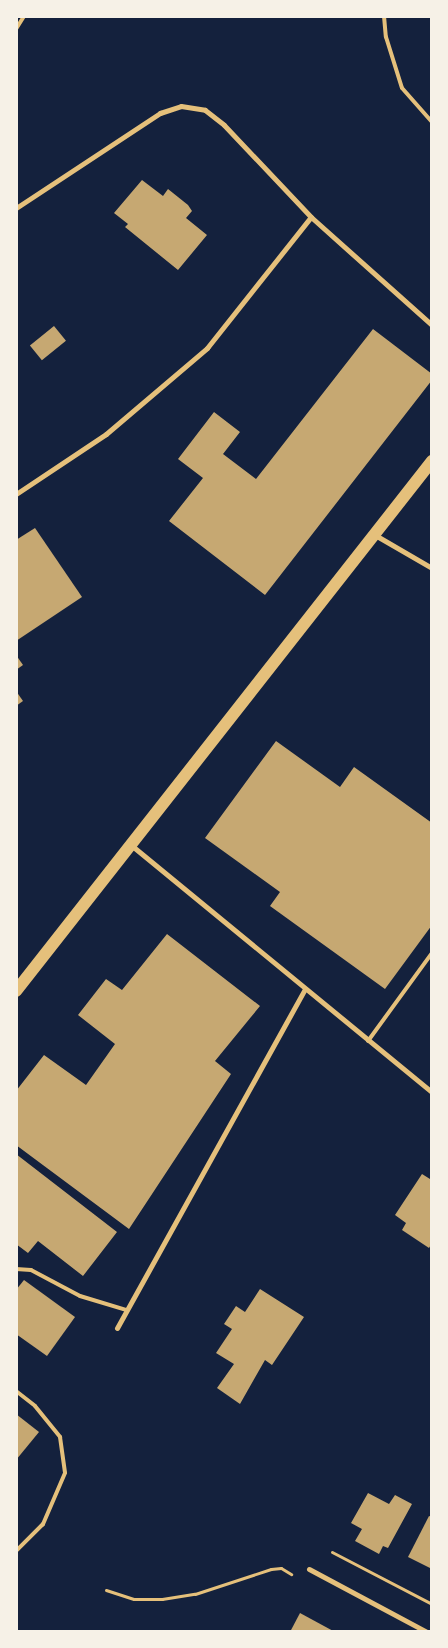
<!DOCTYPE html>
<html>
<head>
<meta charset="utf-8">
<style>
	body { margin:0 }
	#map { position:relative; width:448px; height:1648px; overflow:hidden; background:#14213d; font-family:"Archivo Narrow",sans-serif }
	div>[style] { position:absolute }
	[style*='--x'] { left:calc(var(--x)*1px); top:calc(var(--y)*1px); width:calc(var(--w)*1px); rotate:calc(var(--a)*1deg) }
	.building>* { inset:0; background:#c6a872; transform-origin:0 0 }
	.path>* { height:3px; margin:-1.5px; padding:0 1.5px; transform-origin:1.5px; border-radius:1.5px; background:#e5c07b }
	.service>* { height:4px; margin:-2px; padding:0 2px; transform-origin:2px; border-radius:2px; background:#e5c07b }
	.minor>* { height:5px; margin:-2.5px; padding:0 2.5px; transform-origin:2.5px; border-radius:2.5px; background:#e5c07b }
	.primary>* { height:12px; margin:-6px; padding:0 6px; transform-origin:6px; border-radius:6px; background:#e5c07b }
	span { translate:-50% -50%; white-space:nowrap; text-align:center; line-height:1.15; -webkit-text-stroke:4px #f6f1e7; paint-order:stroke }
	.frame { position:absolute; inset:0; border:18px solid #f6f1e7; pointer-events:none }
</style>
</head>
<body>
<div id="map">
	<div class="building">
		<i style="clip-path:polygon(142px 180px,163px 196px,168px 189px,188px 205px,192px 211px,186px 218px,207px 235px,178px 270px,125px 227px,128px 224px,114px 213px)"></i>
		<i style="left:54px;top:326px;width:19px;height:31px;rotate:51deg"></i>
		<i style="clip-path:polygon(373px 329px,432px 374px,432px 380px,265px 595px,169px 521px,203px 478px,178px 459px,214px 412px,240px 432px,223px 454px,256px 479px)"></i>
		<i style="clip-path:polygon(35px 528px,82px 597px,16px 641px,16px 540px)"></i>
		<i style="clip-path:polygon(16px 655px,23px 665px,16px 670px)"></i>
		<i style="clip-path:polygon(16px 691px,23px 701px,16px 706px)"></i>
		<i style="clip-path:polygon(276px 741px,340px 787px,354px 767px,432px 823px,432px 925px,385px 989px,270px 906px,280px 892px,205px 838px)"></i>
		<i style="clip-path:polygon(167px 934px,260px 1006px,215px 1061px,231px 1074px,129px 1229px,16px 1145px,16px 1091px,44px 1055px,86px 1085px,115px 1044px,78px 1015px,106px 979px,122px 990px)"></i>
		<i style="clip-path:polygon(16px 1154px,117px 1232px,83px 1276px,38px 1241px,28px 1253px,16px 1244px)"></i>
		<i style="clip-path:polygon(422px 1174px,430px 1179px,432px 1177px,432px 1243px,429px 1248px,402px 1230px,406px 1223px,395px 1215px)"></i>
		<i style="clip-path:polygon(24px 1280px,75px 1317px,47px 1356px,16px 1334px,16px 1290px)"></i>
		<i style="clip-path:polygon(260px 1289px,304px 1317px,272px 1365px,265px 1360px,240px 1404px,217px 1388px,234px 1364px,216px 1353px,232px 1329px,224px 1324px,236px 1306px,245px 1312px)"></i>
		<i style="clip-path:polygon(16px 1414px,39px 1432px,16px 1460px)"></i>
		<i style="clip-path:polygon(368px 1493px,389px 1504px,395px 1495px,412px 1504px,388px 1548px,383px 1546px,379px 1554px,355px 1541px,362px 1529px,351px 1523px)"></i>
		<i style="clip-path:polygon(429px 1516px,432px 1517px,432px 1569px,408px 1557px)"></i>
		<i style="clip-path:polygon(300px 1613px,335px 1632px,290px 1632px)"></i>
	</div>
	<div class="path">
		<i style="--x:332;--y:1552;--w:113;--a:27.5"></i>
		<i style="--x:106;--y:1590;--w:29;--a:18"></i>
		<i style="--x:134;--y:1599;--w:28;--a:0"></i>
		<i style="--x:162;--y:1599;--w:33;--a:-9"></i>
		<i style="--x:195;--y:1594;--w:80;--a:-18.2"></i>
		<i style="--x:271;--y:1569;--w:10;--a:-6"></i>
		<i style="--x:281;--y:1568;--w:12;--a:31"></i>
	</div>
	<div class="service">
		<i style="--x:384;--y:16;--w:21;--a:85"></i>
		<i style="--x:386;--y:37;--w:53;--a:72.6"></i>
		<i style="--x:402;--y:88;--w:45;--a:48.6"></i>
		<i style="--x:16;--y:29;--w:15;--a:-58"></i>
		<i style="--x:368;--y:1041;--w:109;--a:-54"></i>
		<i style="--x:16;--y:1269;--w:15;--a:4"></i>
		<i style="--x:31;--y:1270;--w:55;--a:28"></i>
		<i style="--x:80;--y:1296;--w:48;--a:16.9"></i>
		<i style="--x:16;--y:1391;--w:24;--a:38"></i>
		<i style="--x:35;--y:1406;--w:40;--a:51"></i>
		<i style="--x:60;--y:1437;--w:36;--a:82"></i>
		<i style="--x:65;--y:1473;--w:56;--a:113.3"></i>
		<i style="--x:43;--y:1524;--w:38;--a:135"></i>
	</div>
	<div class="minor">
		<i style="--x:16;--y:208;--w:173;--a:-33.4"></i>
		<i style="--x:160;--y:113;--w:22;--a:-18"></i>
		<i style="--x:181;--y:106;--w:24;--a:9"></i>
		<i style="--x:205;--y:110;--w:24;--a:38"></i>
		<i style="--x:224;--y:125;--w:127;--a:46.6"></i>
		<i style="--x:311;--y:217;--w:162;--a:41.8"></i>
		<i style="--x:16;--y:494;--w:108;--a:-33.7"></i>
		<i style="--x:106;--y:434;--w:133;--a:-40.4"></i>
		<i style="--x:207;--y:348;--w:167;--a:-51.6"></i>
		<i style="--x:375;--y:535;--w:66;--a:30.1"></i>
		<i style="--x:131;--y:845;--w:389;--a:39.4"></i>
		<i style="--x:117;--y:1328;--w:386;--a:-61"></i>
		<i style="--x:309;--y:1569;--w:134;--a:28.1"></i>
	</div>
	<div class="primary">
		<i style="--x:16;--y:991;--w:674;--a:-51.87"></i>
	</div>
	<div class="frame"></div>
</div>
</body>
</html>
